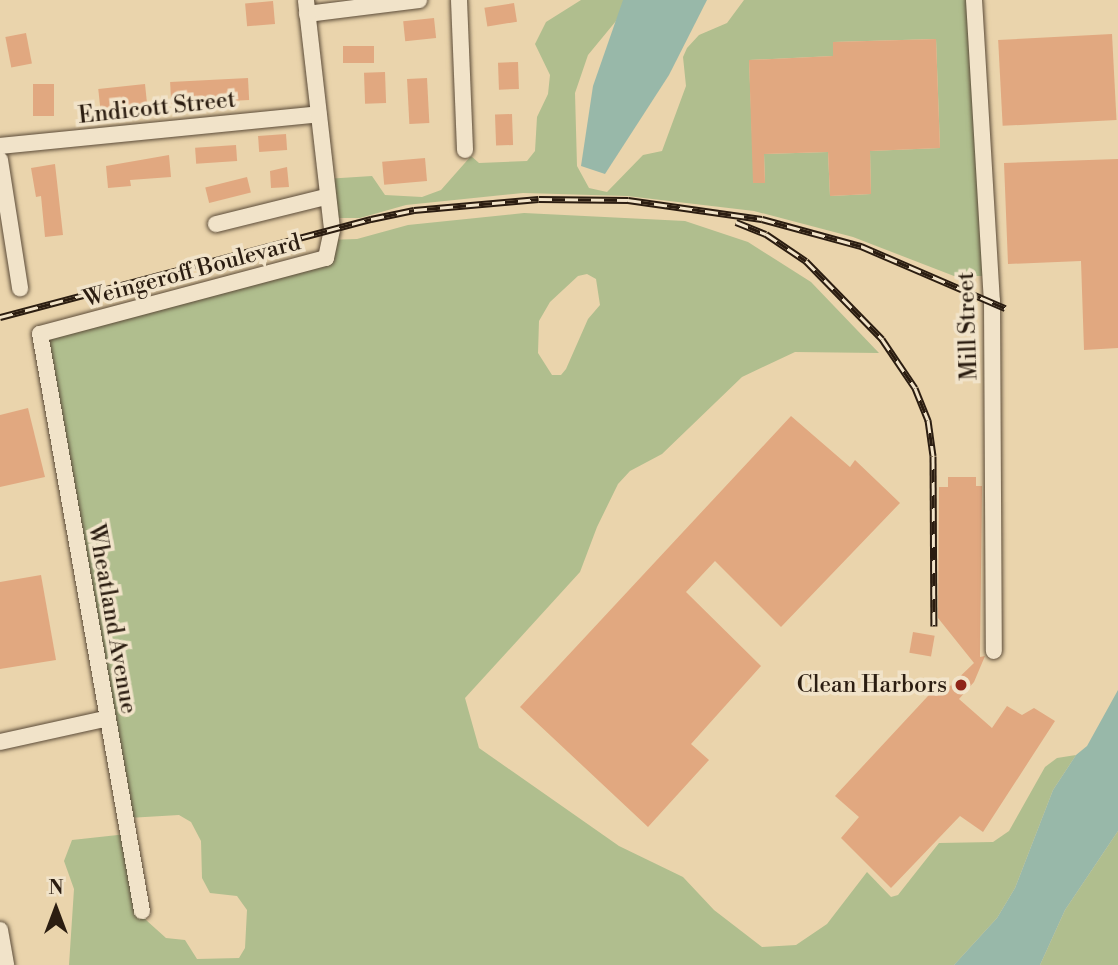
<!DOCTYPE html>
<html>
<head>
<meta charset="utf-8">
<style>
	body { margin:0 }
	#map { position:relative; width:1118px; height:965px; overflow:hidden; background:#ead4ac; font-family:"Libre Bodoni",serif }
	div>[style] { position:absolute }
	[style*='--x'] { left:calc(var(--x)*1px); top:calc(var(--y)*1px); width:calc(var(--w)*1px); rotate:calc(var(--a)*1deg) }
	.green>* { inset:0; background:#b0be8e }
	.water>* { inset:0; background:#98b8a9 }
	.building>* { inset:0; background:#e1a880; transform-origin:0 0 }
	.roads { filter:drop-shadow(0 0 2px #5b4b38) drop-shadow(0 0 2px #5b4b38) }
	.minor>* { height:16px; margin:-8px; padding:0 8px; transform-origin:8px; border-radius:8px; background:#f1e3c9 }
	.rail>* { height:7px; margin-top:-3.5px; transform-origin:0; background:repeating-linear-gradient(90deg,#f1e3c9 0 13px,#2b1d11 0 26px); box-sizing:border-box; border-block:2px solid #2b1d11 }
	.dots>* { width:19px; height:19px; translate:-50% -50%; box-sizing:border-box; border:4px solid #f1e3c9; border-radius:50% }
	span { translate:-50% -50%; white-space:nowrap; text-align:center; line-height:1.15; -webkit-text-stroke:7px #f1e3c9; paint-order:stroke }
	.street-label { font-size:23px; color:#2b1d11 }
	.poi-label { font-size:23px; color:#2b1d11 }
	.right { translate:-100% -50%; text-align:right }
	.north { position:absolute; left:21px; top:874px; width:70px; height:70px; -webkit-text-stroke:5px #f1e3c9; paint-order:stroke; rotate:0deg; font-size:19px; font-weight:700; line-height:28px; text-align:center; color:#2b1d11 }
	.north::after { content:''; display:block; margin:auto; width:24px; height:32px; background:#2b1d11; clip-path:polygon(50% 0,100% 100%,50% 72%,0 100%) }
</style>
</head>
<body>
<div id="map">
	<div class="green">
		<i style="clip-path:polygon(evenodd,581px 0,626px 0,616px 21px,588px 55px,575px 93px,577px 166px,589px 188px,607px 192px,643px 155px,662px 151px,686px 86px,683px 57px,687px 48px,699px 35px,727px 23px,744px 0,975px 0,986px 276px,954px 276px,853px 237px,754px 211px,627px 196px,523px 193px,406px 205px,360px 218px,327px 218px,325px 179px,372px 176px,385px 195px,422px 197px,441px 190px,471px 156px,479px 163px,527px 161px,535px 151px,537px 117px,548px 94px,550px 75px,535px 44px,546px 22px,581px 0,936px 39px,940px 148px,870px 151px,871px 194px,830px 196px,828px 152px,764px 154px,765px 182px,754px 183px,749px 60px,833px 56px,833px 42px,936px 39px)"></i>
		<i style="clip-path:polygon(evenodd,524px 213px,685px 221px,748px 242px,811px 282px,879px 353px,795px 352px,742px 377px,662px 454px,630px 471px,618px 484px,597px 527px,580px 572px,465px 698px,479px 748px,619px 846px,683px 877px,714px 910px,762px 947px,796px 945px,827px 924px,867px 872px,891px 897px,898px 895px,939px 843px,993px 842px,1009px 831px,1045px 767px,1057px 758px,1076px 755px,1053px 790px,1015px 888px,997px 918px,954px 965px,69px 965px,74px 889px,64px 861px,72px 840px,127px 834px,146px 920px,166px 938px,185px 940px,197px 959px,239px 958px,245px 948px,247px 910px,237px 896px,210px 893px,202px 878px,201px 841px,191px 822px,179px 815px,128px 818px,47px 338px,319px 267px,327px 240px,357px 239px,408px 225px,524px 213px,587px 274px,596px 279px,600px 305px,588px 319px,566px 369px,561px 375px,552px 375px,538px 353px,539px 321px,550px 302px,578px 276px,587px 274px)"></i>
		<i style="clip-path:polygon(1118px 831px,1118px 965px,1040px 965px,1065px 910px)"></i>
	</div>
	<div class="water">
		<i style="clip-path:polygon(623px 0,707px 0,669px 75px,605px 174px,581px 166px,593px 86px)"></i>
		<i style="clip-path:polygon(1118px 690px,1118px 831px,1065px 910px,1040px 965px,954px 965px,997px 918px,1015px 888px,1053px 790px,1076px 755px,1087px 746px)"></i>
	</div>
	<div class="building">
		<i style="left:273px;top:1px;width:23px;height:28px;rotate:85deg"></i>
		<i style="left:514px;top:3px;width:19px;height:30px;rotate:81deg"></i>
		<i style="left:434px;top:18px;width:20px;height:31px;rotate:84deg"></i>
		<i style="left:26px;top:33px;width:31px;height:21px;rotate:79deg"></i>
		<i style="left:1112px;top:34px;width:86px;height:114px;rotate:87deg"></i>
		<i style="clip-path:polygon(936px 39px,940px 148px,870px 151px,871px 194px,830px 196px,828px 152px,764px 154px,765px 183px,753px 183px,749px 60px,833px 56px,833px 42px)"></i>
		<i style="left:374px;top:46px;width:17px;height:31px;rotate:90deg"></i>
		<i style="left:518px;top:62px;width:27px;height:20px;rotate:88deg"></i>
		<i style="left:385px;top:72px;width:31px;height:21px;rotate:88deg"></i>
		<i style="left:248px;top:78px;width:22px;height:78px;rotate:87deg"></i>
		<i style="left:427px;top:78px;width:45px;height:20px;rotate:87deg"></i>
		<i style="left:33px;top:84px;width:21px;height:32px"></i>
		<i style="left:145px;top:84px;width:20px;height:47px;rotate:84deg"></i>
		<i style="left:512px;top:114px;width:31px;height:17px;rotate:88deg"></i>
		<i style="left:286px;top:134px;width:16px;height:28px;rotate:86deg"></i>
		<i style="left:236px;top:145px;width:16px;height:41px;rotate:86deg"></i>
		<i style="clip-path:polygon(169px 155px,171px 177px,130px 180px,131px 186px,108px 188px,106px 166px)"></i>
		<i style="left:425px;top:158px;width:23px;height:43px;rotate:85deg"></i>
		<i style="clip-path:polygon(1118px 159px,1118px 348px,1084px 350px,1081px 261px,1008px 264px,1004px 163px)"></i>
		<i style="clip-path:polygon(55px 164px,63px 235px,45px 237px,41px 196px,36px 197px,31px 168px)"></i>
		<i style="clip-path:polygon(287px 167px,289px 187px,271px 188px,270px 171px)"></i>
		<i style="left:247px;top:177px;width:16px;height:43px;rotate:76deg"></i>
		<i style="clip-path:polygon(28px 408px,45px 477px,0 487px,0 415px)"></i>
		<i style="clip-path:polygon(791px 416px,850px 467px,855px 460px,900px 503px,781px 627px,715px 561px,686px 592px,761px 666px,691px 744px,709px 760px,648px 827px,520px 707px)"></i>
		<i style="clip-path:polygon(948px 477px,976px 477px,976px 486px,982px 486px,980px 657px,985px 656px,974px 682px,959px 699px,992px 728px,1007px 706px,1022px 715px,1034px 708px,1055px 721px,983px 832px,960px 816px,891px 888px,841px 838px,859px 817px,835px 796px,941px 682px,948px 688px,974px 663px,938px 618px,939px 487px,948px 487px)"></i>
		<i style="clip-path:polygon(41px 575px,56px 660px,0 669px,0 582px)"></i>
		<i style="left:913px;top:632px;width:22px;height:21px;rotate:10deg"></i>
	</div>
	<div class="roads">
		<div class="minor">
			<i style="--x:459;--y:0;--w:150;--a:87.7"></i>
			<i style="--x:974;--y:0;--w:302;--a:86.6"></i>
			<i style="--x:992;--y:301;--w:350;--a:89.7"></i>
			<i style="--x:307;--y:14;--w:113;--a:-7.1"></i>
			<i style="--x:0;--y:146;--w:320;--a:-5.7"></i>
			<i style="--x:0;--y:160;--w:130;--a:81.1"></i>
			<i style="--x:216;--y:224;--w:112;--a:-13.9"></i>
			<i style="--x:0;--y:742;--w:107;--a:-12.4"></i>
			<i style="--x:142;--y:911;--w:586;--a:-100.02"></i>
			<i style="--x:40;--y:334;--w:296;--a:-14.9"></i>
			<i style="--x:326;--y:258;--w:30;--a:-78"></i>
			<i style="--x:332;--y:229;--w:230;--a:-96.5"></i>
			<i style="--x:0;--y:930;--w:36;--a:80"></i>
		</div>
	</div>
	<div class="rail">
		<i style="--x:736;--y:222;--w:32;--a:22"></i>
		<i style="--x:766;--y:234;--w:48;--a:34"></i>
		<i style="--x:806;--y:261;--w:109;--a:45.7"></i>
		<i style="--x:882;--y:339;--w:59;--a:56"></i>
		<i style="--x:915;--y:388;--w:35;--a:68"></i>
		<i style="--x:928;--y:420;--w:36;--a:82"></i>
		<i style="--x:933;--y:456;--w:170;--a:89.7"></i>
		<i style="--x:0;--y:317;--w:384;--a:-14.8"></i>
		<i style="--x:371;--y:219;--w:44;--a:-11.8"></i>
		<i style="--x:414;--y:210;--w:125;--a:-5"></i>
		<i style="--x:539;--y:199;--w:89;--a:0.6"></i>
		<i style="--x:628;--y:200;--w:135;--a:8.1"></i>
		<i style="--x:762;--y:219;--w:103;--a:15.3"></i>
		<i style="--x:861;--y:246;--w:157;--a:23.3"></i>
	</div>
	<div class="dots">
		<i style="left:961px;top:685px;background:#8f2418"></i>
	</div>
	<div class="street-label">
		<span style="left:157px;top:108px;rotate:-6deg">Endicott Street</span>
		<span style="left:192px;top:271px;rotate:-15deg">Weingeroff Boulevard</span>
		<span style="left:968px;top:326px;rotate:-92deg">Mill Street</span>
		<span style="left:112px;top:619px;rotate:80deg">Wheatland Avenue</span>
	</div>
	<div class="poi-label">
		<span class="right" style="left:947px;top:685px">Clean Harbors</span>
	</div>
	<div class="north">N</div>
</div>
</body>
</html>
